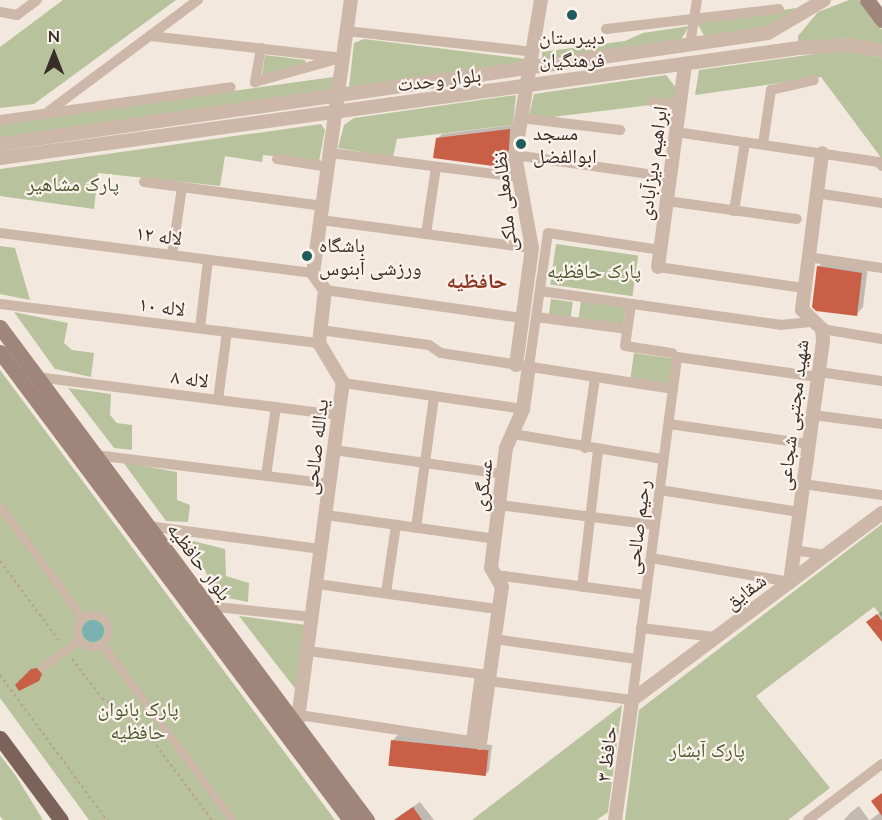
<!DOCTYPE html>
<html>
<head>
<meta charset="utf-8">
<style>
	body { margin:0 }
	#map { position:relative; width:882px; height:820px; overflow:hidden; background:#f3e8de; font-family:Lato,"Noto Naskh Arabic",sans-serif }
	div>[style] { position:absolute }
	[style*='--x'] { left:calc(var(--x)*1px); top:calc(var(--y)*1px); width:calc(var(--w)*1px); rotate:calc(var(--a)*1deg) }
	.green>* { inset:0; background:#b8c39d; transform-origin:0 0 }
	.water>* { inset:0; background:#7cb1b1 }
	.round { border-radius:50% }
	.shadow>* { inset:0; background:#0003 }
	.building>* { inset:0; background:#c95f47; transform-origin:0 0 }
	.path>* { height:1.5px; margin-top:-0.75px; transform-origin:0; background:repeating-linear-gradient(90deg,#b8a193 0 3px,transparent 0 6px) }
	.pedestrian>* { height:8px; margin:-4px; padding:0 4px; transform-origin:4px; border-radius:4px; background:#ccb7a9 }
	.pedestrian>.ring { margin:-4px; padding:0; box-sizing:content-box; background:none; border:8px solid #ccb7a9; border-radius:50% }
	.minor>* { height:10px; margin:-5px; padding:0 5px; transform-origin:5px; border-radius:5px; background:#ccb7a9 }
	.tertiary>* { height:14px; margin:-7px; padding:0 7px; transform-origin:7px; border-radius:7px; background:#ccb7a9 }
	.secondary>* { height:15px; margin:-7.5px; padding:0 7.5px; transform-origin:7.5px; border-radius:7.5px; background:#a0867a }
	.primary>* { height:15px; margin:-7.5px; padding:0 7.5px; transform-origin:7.5px; border-radius:7.5px; background:#7b635a }
	.dots>* { width:16px; height:16px; translate:-50% -50%; box-sizing:border-box; border:3px solid #faf2eb; border-radius:50% }
	span { translate:-50% -50%; white-space:nowrap; text-align:center; line-height:1.15; -webkit-text-stroke:4.5px #faf2eb; paint-order:stroke }
	.poi-label { font-size:20px; color:#392d29 }
	.left { translate:0 -50%; text-align:left }
	.street-label { font-size:20px; color:#392d29 }
	.park-label { font-size:20px; color:#4a582c }
	.neighbourhood-label { font-size:21px; color:#8a3420; font-weight:700 }
	.north { position:absolute; left:24px; top:24px; width:60px; height:60px; -webkit-text-stroke:4px #faf2eb; paint-order:stroke; rotate:0deg; font-size:16px; font-weight:700; line-height:24px; text-align:center; color:#392d29 }
	.north::after { content:''; display:block; margin:auto; width:21px; height:27px; background:#392d29; clip-path:polygon(50% 0,100% 100%,50% 72%,0 100%) }
</style>
</head>
<body>
<div id="map">
	<div class="green">
		<i style="clip-path:polygon(63px 0,176px 0,34px 104px,0 108px,0 47px)"></i>
		<i style="clip-path:polygon(849px 0,859px 0,882px 30px,882px 44px,848px 38px,798px 43px,798px 36px,818px 12px)"></i>
		<i style="clip-path:polygon(796px 8px,768px 28px,705px 37px,697px 23px)"></i>
		<i style="clip-path:polygon(689px 26px,679px 43px,548px 62px,542px 58px,542px 52px,625px 41px,643px 33px)"></i>
		<i style="clip-path:polygon(364px 39px,526px 59px,515px 67px,349px 87px,354px 43px)"></i>
		<i style="clip-path:polygon(844px 50px,882px 58px,882px 159px,821px 77px,695px 95px,699px 70px)"></i>
		<i style="clip-path:polygon(265px 55px,305px 60px,306px 63px,262px 75px)"></i>
		<i style="clip-path:polygon(666px 75px,677px 89px,675px 102px,528px 120px,534px 94px)"></i>
		<i style="clip-path:polygon(333px 77px,334px 88px,325px 93px,0 139px,0 123px)"></i>
		<i style="clip-path:polygon(516px 95px,513px 125px,397px 139px,393px 157px,338px 148px,344px 125px,354px 118px)"></i>
		<i style="clip-path:polygon(321px 124px,325px 130px,319px 161px,263px 155px,262px 162px,225px 156px,220px 186px,98px 173px,94px 209px,0 196px,0 169px)"></i>
		<i style="left:556px;top:244px;width:83px;height:41px;rotate:8deg"></i>
		<i style="clip-path:polygon(0 246px,15px 248px,30px 300px,0 294px)"></i>
		<i style="left:551px;top:299px;width:22px;height:15px;rotate:8deg"></i>
		<i style="left:581px;top:301px;width:45px;height:18px;rotate:8deg"></i>
		<i style="clip-path:polygon(14px 312px,68px 323px,64px 343px,72px 350px,94px 353px,91px 377px,55px 369px)"></i>
		<i style="left:634px;top:353px;width:41px;height:27px;rotate:8deg"></i>
		<i style="clip-path:polygon(0 370px,335px 820px,89px 820px,0 698px)"></i>
		<i style="clip-path:polygon(68px 388px,111px 394px,110px 415px,117px 423px,132px 425px,132px 450px,114px 448px)"></i>
		<i style="clip-path:polygon(123px 462px,177px 472px,177px 500px,190px 505px,188px 522px,166px 521px)"></i>
		<i style="clip-path:polygon(882px 524px,882px 617px,874px 607px,756px 696px,830px 788px,788px 820px,625px 820px,639px 710px)"></i>
		<i style="clip-path:polygon(181px 538px,225px 549px,226px 576px,249px 583px,248px 602px,223px 597px)"></i>
		<i style="clip-path:polygon(239px 616px,306px 625px,297px 691px)"></i>
		<i style="clip-path:polygon(622px 705px,608px 812px,597px 820px,472px 820px)"></i>
		<i style="clip-path:polygon(0 755px,16px 776px,43px 820px,3px 820px,0 816px)"></i>
	</div>
	<div class="water">
		<i class="round" style="left:82px;top:620px;width:22px;height:22px"></i>
	</div>
	<div class="shadow">
		<i style="clip-path:polygon(514px 125px,513px 162px,508px 167px,437px 139px,442px 134px)"></i>
		<i style="clip-path:polygon(825px 260px,868px 266px,863px 307px,857px 314px,818px 267px)"></i>
		<i style="clip-path:polygon(882px 611px,882px 639px,873px 618px)"></i>
		<i style="clip-path:polygon(398px 735px,492px 745px,489px 771px,484px 776px,393px 740px)"></i>
		<i style="clip-path:polygon(882px 793px,882px 820px,870px 820px,881px 812px)"></i>
		<i style="clip-path:polygon(420px 802px,434px 820px,396px 820px,402px 814px)"></i>
		<i style="clip-path:polygon(859px 806px,869px 820px,844px 820px,850px 813px)"></i>
	</div>
	<div class="building">
		<i style="clip-path:polygon(510px 129px,508px 168px,433px 158px,436px 138px)"></i>
		<i style="clip-path:polygon(817px 266px,862px 273px,857px 316px,816px 311px,812px 307px)"></i>
		<i style="clip-path:polygon(877px 614px,882px 621px,882px 642px,866px 622px)"></i>
		<i style="clip-path:polygon(37px 668px,42px 674px,39px 681px,19px 691px,15px 685px,31px 669px)"></i>
		<i style="left:391px;top:740px;width:98px;height:26px;rotate:6deg"></i>
		<i style="clip-path:polygon(882px 793px,882px 816px,871px 801px)"></i>
		<i style="clip-path:polygon(413px 807px,422px 820px,394px 820px)"></i>
	</div>
	<div class="path">
		<i style="--x:0;--y:561;--w:102;--a:53.4"></i>
		<i style="--x:72;--y:659;--w:49;--a:52.4"></i>
		<i style="--x:102;--y:698;--w:49;--a:35"></i>
		<i style="--x:142;--y:726;--w:117;--a:53.3"></i>
		<i style="--x:0;--y:675;--w:180;--a:53.6"></i>
	</div>
	<div class="pedestrian">
		<i style="--x:0;--y:506;--w:139;--a:53.5"></i>
		<i class="ring" style="left:77px;top:615px;width:24px;height:24px"></i>
		<i style="--x:102;--y:644;--w:219;--a:53.5"></i>
		<i style="--x:43;--y:667;--w:46;--a:-36.1"></i>
	</div>
	<div class="minor">
		<i style="--x:0;--y:12;--w:17;--a:10"></i>
		<i style="--x:17;--y:15;--w:25;--a:-37"></i>
		<i style="--x:606;--y:29;--w:174;--a:-6.6"></i>
		<i style="--x:347;--y:31;--w:187;--a:6.4"></i>
		<i style="--x:150;--y:36;--w:194;--a:6.5"></i>
		<i style="--x:690;--y:45;--w:46;--a:-81.2"></i>
		<i style="--x:261;--y:48;--w:35;--a:100"></i>
		<i style="--x:255;--y:82;--w:85;--a:-15.7"></i>
		<i style="--x:653;--y:102;--w:27;--a:6"></i>
		<i style="--x:49;--y:111;--w:186;--a:-36.7"></i>
		<i style="--x:521;--y:118;--w:100;--a:6.9"></i>
		<i style="--x:0;--y:120;--w:233;--a:-8.1"></i>
		<i style="--x:676;--y:132;--w:205;--a:8.4"></i>
		<i style="--x:879;--y:162;--w:5;--a:53"></i>
		<i style="--x:763;--y:144;--w:55;--a:-81.6"></i>
		<i style="--x:771;--y:90;--w:44;--a:-13.1"></i>
		<i style="--x:331;--y:153;--w:189;--a:7.3"></i>
		<i style="--x:515;--y:155;--w:157;--a:8.1"></i>
		<i style="--x:277;--y:159;--w:53;--a:8.7"></i>
		<i style="--x:144;--y:182;--w:181;--a:7.6"></i>
		<i style="--x:816;--y:193;--w:67;--a:8.6"></i>
		<i style="--x:667;--y:201;--w:131;--a:7.9"></i>
		<i style="--x:734;--y:211;--w:70;--a:-80.9"></i>
		<i style="--x:321;--y:220;--w:213;--a:7.6"></i>
		<i style="--x:0;--y:233;--w:316;--a:7.3"></i>
		<i style="--x:426;--y:234;--w:68;--a:-81.5"></i>
		<i style="--x:172;--y:255;--w:69;--a:-81.6"></i>
		<i style="--x:808;--y:257;--w:75;--a:8.5"></i>
		<i style="--x:658;--y:267;--w:147;--a:8.2"></i>
		<i style="--x:325;--y:290;--w:199;--a:8.1"></i>
		<i style="--x:540;--y:291;--w:243;--a:8"></i>
		<i style="--x:781;--y:325;--w:29;--a:-6"></i>
		<i style="--x:0;--y:304;--w:321;--a:7"></i>
		<i style="--x:631;--y:304;--w:42;--a:98.1"></i>
		<i style="--x:625;--y:346;--w:48;--a:8.5"></i>
		<i style="--x:536;--y:317;--w:92;--a:7.5"></i>
		<i style="--x:200;--y:328;--w:68;--a:-83.3"></i>
		<i style="--x:822;--y:329;--w:61;--a:9.5"></i>
		<i style="--x:320;--y:330;--w:110;--a:7.8"></i>
		<i style="--x:429;--y:345;--w:14;--a:34"></i>
		<i style="--x:441;--y:353;--w:235;--a:8.8"></i>
		<i style="--x:529;--y:366;--w:134;--a:-81.9"></i>
		<i style="--x:548;--y:233;--w:113;--a:8.6"></i>
		<i style="--x:819;--y:372;--w:64;--a:8.1"></i>
		<i style="--x:37;--y:377;--w:304;--a:7.2"></i>
		<i style="--x:343;--y:383;--w:182;--a:8.2"></i>
		<i style="--x:218;--y:400;--w:69;--a:-82.5"></i>
		<i style="--x:813;--y:415;--w:70;--a:7.4"></i>
		<i style="--x:669;--y:424;--w:141;--a:8.1"></i>
		<i style="--x:513;--y:434;--w:152;--a:9.5"></i>
		<i style="--x:585;--y:448;--w:71;--a:-81.9"></i>
		<i style="--x:334;--y:450;--w:171;--a:8.1"></i>
		<i style="--x:95;--y:455;--w:237;--a:7"></i>
		<i style="--x:266;--y:476;--w:70;--a:-81.8"></i>
		<i style="--x:803;--y:484;--w:80;--a:7.9"></i>
		<i style="--x:660;--y:490;--w:141;--a:9"></i>
		<i style="--x:499;--y:505;--w:157;--a:7.3"></i>
		<i style="--x:326;--y:515;--w:165;--a:8"></i>
		<i style="--x:148;--y:526;--w:175;--a:7.6"></i>
		<i style="--x:416;--y:528;--w:133;--a:-82.2"></i>
		<i style="--x:794;--y:550;--w:33;--a:9"></i>
		<i style="--x:651;--y:558;--w:141;--a:9.8"></i>
		<i style="--x:496;--y:575;--w:151;--a:7.6"></i>
		<i style="--x:317;--y:584;--w:176;--a:7.9"></i>
		<i style="--x:582;--y:587;--w:138;--a:-83.3"></i>
		<i style="--x:386;--y:593;--w:69;--a:-81.6"></i>
		<i style="--x:207;--y:606;--w:96;--a:6"></i>
		<i style="--x:641;--y:628;--w:74;--a:7"></i>
		<i style="--x:494;--y:639;--w:144;--a:8"></i>
		<i style="--x:308;--y:651;--w:174;--a:7.6"></i>
		<i style="--x:480;--y:674;--w:68;--a:97.7"></i>
		<i style="--x:489;--y:681;--w:144;--a:7.6"></i>
		<i style="--x:632;--y:700;--w:346;--a:-82.5"></i>
		<i style="--x:677;--y:357;--w:142;--a:8.1"></i>
		<i style="--x:299;--y:715;--w:180;--a:8.6"></i>
		<i style="--x:808;--y:820;--w:93;--a:-37.1"></i>
	</div>
	<div class="tertiary">
		<i style="--x:0;--y:144;--w:776;--a:-8.22"></i>
		<i style="--x:768;--y:33;--w:65;--a:-30.5"></i>
		<i style="--x:0;--y:158;--w:807;--a:-7.84"></i>
		<i style="--x:799;--y:48;--w:50;--a:-3.4"></i>
		<i style="--x:849;--y:45;--w:34;--a:10"></i>
		<i style="--x:658;--y:267;--w:205;--a:-82.4"></i>
		<i style="--x:516;--y:365;--w:118;--a:-82.2"></i>
		<i style="--x:532;--y:248;--w:95;--a:-100.4"></i>
		<i style="--x:515;--y:155;--w:157;--a:-80.5"></i>
		<i style="--x:790;--y:582;--w:244;--a:-82.2"></i>
		<i style="--x:823;--y:340;--w:11;--a:-95"></i>
		<i style="--x:822;--y:329;--w:28;--a:-136"></i>
		<i style="--x:802;--y:310;--w:158;--a:-82.7"></i>
		<i style="--x:297;--y:726;--w:346;--a:-82.4"></i>
		<i style="--x:343;--y:383;--w:47;--a:-121"></i>
		<i style="--x:319;--y:343;--w:53;--a:-83.5"></i>
		<i style="--x:325;--y:290;--w:21;--a:-125"></i>
		<i style="--x:313;--y:273;--w:276;--a:-82.1"></i>
		<i style="--x:480;--y:743;--w:158;--a:-82"></i>
		<i style="--x:502;--y:587;--w:22;--a:-120"></i>
		<i style="--x:491;--y:568;--w:121;--a:-82.9"></i>
		<i style="--x:506;--y:448;--w:43;--a:-66.4"></i>
		<i style="--x:523;--y:409;--w:43;--a:-82.1"></i>
		<i style="--x:615;--y:820;--w:121;--a:-81.9"></i>
		<i style="--x:632;--y:700;--w:312;--a:-36.8"></i>
	</div>
	<div class="secondary">
		<i style="--x:867;--y:0;--w:25;--a:53"></i>
		<i style="--x:0;--y:327;--w:615;--a:53.34"></i>
		<i style="--x:0;--y:352;--w:584;--a:53.21"></i>
	</div>
	<div class="primary">
		<i style="--x:0;--y:738;--w:102;--a:53.4"></i>
	</div>
	<div class="dots">
		<i style="left:572px;top:15px;background:#1d5b5c"></i>
		<i style="left:521px;top:144px;background:#1d5b5c"></i>
		<i style="left:307px;top:256px;background:#1d5b5c"></i>
	</div>
	<div class="poi-label">
		<span style="left:572px;top:48px">دبیرستان<br>فرهنگیان</span>
		<span class="left" style="left:533px;top:144px">مسجد<br>ابوالفضل</span>
		<span class="left" style="left:319px;top:256px">باشگاه<br>ورزشی آبنوس</span>
	</div>
	<div class="street-label">
		<span style="left:439px;top:79px;rotate:-7deg">بلوار وحدت</span>
		<span style="left:652px;top:163px;rotate:-82deg">ابراهیم دیزآبادی</span>
		<span style="left:504px;top:202px;rotate:-96deg">نظامعلی ملکی</span>
		<span style="left:159px;top:235px;rotate:7deg">لاله ۱۲</span>
		<span style="left:162px;top:306px;rotate:7deg">لاله ۱۰</span>
		<span style="left:190px;top:378px;rotate:7deg">لاله ۸</span>
		<span style="left:792px;top:415px;rotate:-83deg">شهید مجتبی شجاعی</span>
		<span style="left:315px;top:447px;rotate:-83deg">یدالله صالحی</span>
		<span style="left:482px;top:485px;rotate:-83deg">عسگری</span>
		<span style="left:637px;top:527px;rotate:-83deg">رحیم صالحی</span>
		<span style="left:200px;top:561px;rotate:53deg">بلوار حافظیه</span>
		<span style="left:745px;top:591px;rotate:-37deg">شقایق</span>
		<span style="left:606px;top:754px;rotate:-83deg">حافظ ۳</span>
	</div>
	<div class="park-label">
		<span style="left:73px;top:183px">پارک مشاهیر</span>
		<span style="left:594px;top:270px">پارک حافظیه</span>
		<span style="left:138px;top:720px">پارک بانوان<br>حافظیه</span>
		<span style="left:707px;top:749px">پارک آبشار</span>
	</div>
	<div class="neighbourhood-label">
		<span style="left:477px;top:280px">حافظیه</span>
	</div>
	<div class="north">N</div>
</div>
</body>
</html>
